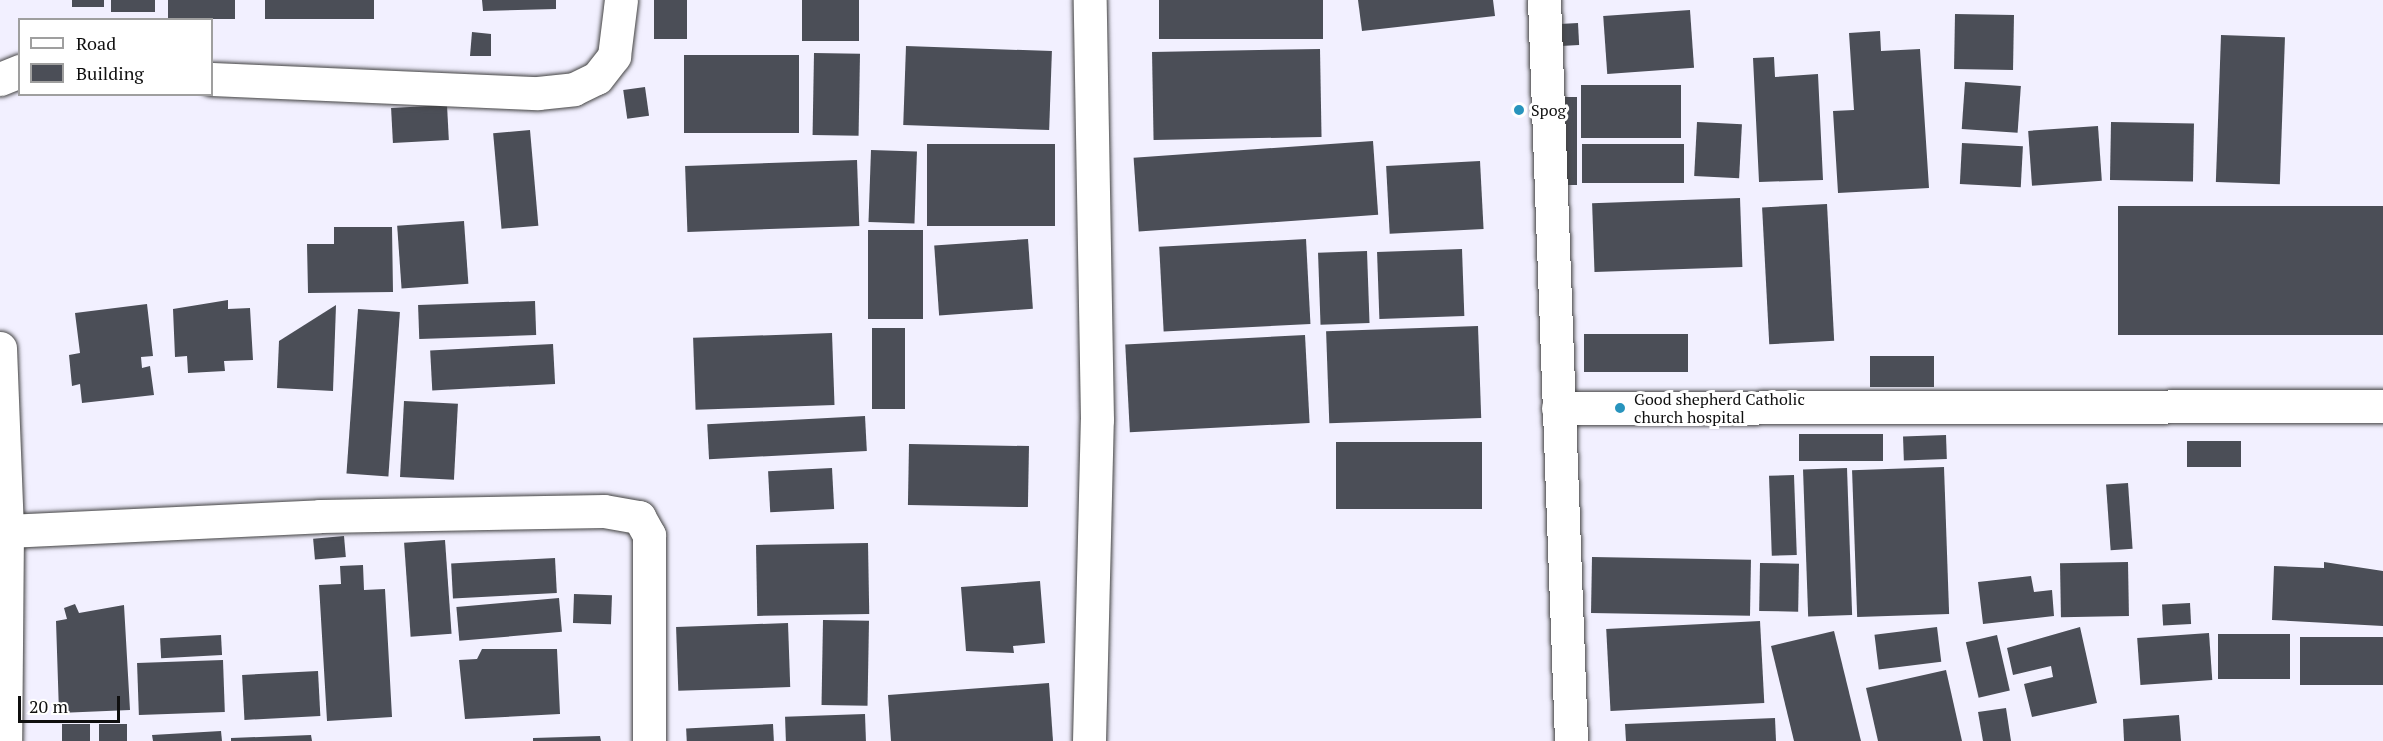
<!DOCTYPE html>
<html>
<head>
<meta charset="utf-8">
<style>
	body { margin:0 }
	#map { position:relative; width:2383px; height:741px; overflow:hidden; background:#f2f0ff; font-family:"PT Serif",serif }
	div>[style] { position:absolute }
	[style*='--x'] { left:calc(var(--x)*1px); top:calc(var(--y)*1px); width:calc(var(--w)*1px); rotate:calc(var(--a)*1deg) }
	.building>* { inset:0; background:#4b4e57; transform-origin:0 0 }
	.roads { filter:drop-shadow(0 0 2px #424242) drop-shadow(0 0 2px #424242) }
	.street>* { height:33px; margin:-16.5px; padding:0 16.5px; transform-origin:16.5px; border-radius:16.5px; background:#fff }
	.dots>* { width:16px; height:16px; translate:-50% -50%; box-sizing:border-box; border:3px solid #fff; border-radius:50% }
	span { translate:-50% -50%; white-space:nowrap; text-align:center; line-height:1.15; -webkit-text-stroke:6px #fff; paint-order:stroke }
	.poi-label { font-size:16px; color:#0f0f0f }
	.left { translate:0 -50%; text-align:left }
	.legend { position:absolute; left:18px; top:18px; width:195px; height:78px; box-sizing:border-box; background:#fff; border:2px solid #9f9f9f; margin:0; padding:8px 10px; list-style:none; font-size:18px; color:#0f0f0f }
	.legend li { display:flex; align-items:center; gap:12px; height:30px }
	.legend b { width:30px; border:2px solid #9f9f9f }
	.scale { position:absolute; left:18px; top:696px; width:102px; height:27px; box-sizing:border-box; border:3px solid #0f0f0f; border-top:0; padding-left:8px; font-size:18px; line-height:21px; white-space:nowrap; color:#0f0f0f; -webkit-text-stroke:4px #fff; paint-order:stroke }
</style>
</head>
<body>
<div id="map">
	<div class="building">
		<i style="left:72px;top:0;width:32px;height:7px"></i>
		<i style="left:111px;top:0;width:44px;height:12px"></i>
		<i style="left:168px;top:0;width:67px;height:19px"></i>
		<i style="left:265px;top:0;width:109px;height:19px"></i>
		<i style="clip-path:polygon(482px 0,556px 0,556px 9px,483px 11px)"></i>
		<i style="left:654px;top:0;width:33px;height:39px"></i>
		<i style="left:802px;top:0;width:57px;height:41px"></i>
		<i style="left:1159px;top:0;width:164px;height:39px"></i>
		<i style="clip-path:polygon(1358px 0,1493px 0,1495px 16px,1362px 31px)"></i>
		<i style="left:1690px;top:10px;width:58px;height:87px;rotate:86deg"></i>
		<i style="left:1955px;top:14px;width:59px;height:55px;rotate:1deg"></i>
		<i style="left:1578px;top:23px;width:22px;height:23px;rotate:87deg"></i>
		<i style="clip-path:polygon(1880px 31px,1881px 51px,1920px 49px,1929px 188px,1838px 193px,1833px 111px,1854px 110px,1849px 33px)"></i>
		<i style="clip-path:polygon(472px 32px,491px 34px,491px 56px,470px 56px)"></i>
		<i style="left:2221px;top:35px;width:64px;height:147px;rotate:2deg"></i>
		<i style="left:906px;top:46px;width:146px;height:79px;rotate:2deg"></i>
		<i style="left:1320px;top:49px;width:88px;height:168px;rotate:89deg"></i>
		<i style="left:814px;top:53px;width:46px;height:82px;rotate:1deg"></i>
		<i style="left:684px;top:55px;width:115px;height:78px"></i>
		<i style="clip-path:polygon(1774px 57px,1775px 77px,1818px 74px,1823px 180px,1759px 182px,1753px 58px)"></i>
		<i style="left:1965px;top:82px;width:56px;height:47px;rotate:4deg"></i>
		<i style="left:1681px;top:85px;width:53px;height:100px;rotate:90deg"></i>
		<i style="left:645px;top:87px;width:29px;height:22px;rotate:82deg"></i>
		<i style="left:1551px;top:97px;width:26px;height:88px"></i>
		<i style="left:447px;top:105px;width:35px;height:56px;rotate:87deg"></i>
		<i style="left:1697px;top:122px;width:45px;height:54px;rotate:3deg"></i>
		<i style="left:2111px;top:122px;width:83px;height:58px;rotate:1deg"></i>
		<i style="left:2098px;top:126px;width:55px;height:70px;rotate:86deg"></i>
		<i style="left:530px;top:130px;width:96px;height:37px;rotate:85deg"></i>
		<i style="left:1373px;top:141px;width:74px;height:240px;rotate:86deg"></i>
		<i style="left:1962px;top:143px;width:61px;height:41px;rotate:3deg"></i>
		<i style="left:927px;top:144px;width:128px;height:82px"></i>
		<i style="left:1582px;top:144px;width:102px;height:39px"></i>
		<i style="left:871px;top:150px;width:46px;height:72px;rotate:2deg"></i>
		<i style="left:857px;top:160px;width:66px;height:172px;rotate:88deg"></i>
		<i style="left:1480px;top:161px;width:68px;height:94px;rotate:87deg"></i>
		<i style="left:1740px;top:198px;width:69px;height:148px;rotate:88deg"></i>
		<i style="left:1827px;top:204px;width:137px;height:65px;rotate:87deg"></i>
		<i style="left:2383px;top:206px;width:129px;height:265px;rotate:90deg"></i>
		<i style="left:464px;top:221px;width:63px;height:67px;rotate:86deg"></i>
		<i style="clip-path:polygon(334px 227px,392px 227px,393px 292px,308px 293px,307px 244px,334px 244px)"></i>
		<i style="left:868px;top:230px;width:55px;height:89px"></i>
		<i style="left:1028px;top:239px;width:70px;height:94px;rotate:86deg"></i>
		<i style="left:1306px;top:239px;width:85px;height:147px;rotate:87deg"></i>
		<i style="left:1462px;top:249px;width:67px;height:85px;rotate:88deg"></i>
		<i style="left:1367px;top:251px;width:72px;height:49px;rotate:88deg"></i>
		<i style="clip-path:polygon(228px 300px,228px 309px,250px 308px,253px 360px,224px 361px,225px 371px,188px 373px,187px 356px,175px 357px,173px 309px)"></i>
		<i style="left:535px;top:301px;width:34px;height:117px;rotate:88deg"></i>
		<i style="clip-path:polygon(147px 304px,153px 356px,141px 357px,142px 368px,150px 366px,154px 395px,82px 403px,80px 384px,72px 386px,69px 355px,80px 353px,75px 313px)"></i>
		<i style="clip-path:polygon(336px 305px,333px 391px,277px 388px,279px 341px)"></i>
		<i style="left:358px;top:309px;width:42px;height:165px;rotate:4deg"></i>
		<i style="left:1478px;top:326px;width:92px;height:152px;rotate:88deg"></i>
		<i style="left:872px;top:328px;width:33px;height:81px"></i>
		<i style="left:832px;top:333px;width:72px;height:139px;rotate:88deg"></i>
		<i style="left:1584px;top:334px;width:104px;height:38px"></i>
		<i style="left:1305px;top:335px;width:88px;height:180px;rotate:87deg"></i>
		<i style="left:553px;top:344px;width:40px;height:123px;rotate:87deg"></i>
		<i style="left:1870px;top:356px;width:64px;height:31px"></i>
		<i style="left:404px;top:401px;width:54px;height:76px;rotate:3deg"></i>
		<i style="left:865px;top:416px;width:35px;height:158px;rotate:87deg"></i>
		<i style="left:1883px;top:434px;width:27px;height:84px;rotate:90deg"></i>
		<i style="left:1946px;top:435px;width:24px;height:43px;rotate:88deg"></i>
		<i style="left:2241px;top:441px;width:26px;height:54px;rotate:90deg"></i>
		<i style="left:1482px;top:442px;width:67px;height:146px;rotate:90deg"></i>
		<i style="left:909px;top:444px;width:120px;height:61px;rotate:1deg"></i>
		<i style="left:1944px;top:467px;width:147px;height:92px;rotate:88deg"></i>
		<i style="left:832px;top:468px;width:41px;height:64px;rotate:87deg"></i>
		<i style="left:1847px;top:468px;width:147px;height:44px;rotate:88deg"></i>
		<i style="left:1794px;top:475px;width:80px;height:25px;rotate:88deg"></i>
		<i style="left:2128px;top:483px;width:66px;height:22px;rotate:86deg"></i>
		<i style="left:344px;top:536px;width:21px;height:31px;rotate:85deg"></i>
		<i style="left:445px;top:540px;width:94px;height:41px;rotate:86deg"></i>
		<i style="left:868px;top:543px;width:71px;height:112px;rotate:89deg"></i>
		<i style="left:1592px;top:557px;width:159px;height:56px;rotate:1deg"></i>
		<i style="left:555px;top:558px;width:35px;height:104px;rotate:87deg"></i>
		<i style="left:2128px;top:562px;width:54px;height:68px;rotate:89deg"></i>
		<i style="clip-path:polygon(2324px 562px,2383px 571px,2383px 626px,2272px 620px,2274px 566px,2324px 568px)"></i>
		<i style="left:1760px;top:563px;width:39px;height:48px;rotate:1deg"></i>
		<i style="clip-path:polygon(363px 565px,364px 590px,385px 589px,392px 717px,327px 721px,319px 585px,341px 584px,340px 566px)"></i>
		<i style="clip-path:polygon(2031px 576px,2034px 592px,2052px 590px,2054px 616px,1983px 624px,1978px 582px)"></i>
		<i style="clip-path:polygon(1040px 581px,1045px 643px,1013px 646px,1014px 653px,966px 651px,961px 587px)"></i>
		<i style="left:574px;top:594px;width:38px;height:29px;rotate:2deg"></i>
		<i style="left:559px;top:598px;width:34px;height:103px;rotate:85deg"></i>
		<i style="left:2190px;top:603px;width:21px;height:28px;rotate:87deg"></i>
		<i style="clip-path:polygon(75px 604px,79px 613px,124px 605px,130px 710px,59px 713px,56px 621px,67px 619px,64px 608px)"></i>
		<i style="left:823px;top:620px;width:46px;height:85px;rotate:1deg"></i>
		<i style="left:1760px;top:621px;width:82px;height:154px;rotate:87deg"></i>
		<i style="left:788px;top:623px;width:64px;height:112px;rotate:88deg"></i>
		<i style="left:1937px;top:627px;width:35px;height:63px;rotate:83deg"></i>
		<i style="clip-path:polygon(2080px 627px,2097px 703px,2032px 717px,2024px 684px,2053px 677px,2051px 666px,2013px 675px,2007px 648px)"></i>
		<i style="clip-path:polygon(1834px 631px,1861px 741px,1794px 741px,1771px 646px)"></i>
		<i style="left:2209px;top:633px;width:47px;height:72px;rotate:86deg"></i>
		<i style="left:2218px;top:634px;width:72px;height:45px"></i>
		<i style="left:221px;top:635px;width:20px;height:61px;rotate:87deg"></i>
		<i style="left:1997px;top:635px;width:57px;height:32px;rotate:77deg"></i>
		<i style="left:2383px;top:637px;width:48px;height:83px;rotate:90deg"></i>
		<i style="clip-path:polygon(482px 649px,557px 649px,560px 714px,465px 719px,459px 660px,477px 659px)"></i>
		<i style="left:223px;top:660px;width:52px;height:86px;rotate:88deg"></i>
		<i style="clip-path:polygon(1946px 670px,1962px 741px,1878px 741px,1866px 688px)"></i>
		<i style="left:318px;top:671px;width:45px;height:76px;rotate:87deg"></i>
		<i style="clip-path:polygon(1049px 683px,1053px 741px,891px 741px,888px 695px)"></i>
		<i style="clip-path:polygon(2006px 708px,2011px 741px,1983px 741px,1978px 712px)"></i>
		<i style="left:865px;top:714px;width:27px;height:80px;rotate:88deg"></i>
		<i style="clip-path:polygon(2179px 715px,2181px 741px,2124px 741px,2123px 719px)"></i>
		<i style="clip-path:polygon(1775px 718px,1776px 741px,1626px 741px,1625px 724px)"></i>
		<i style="left:62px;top:724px;width:28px;height:17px"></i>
		<i style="left:99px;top:724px;width:28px;height:17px"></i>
		<i style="left:773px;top:724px;width:17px;height:87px;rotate:87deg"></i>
		<i style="clip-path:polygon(221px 731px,222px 741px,153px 741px,152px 735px)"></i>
		<i style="clip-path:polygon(311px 735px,312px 741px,231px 741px,231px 738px)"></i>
		<i style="clip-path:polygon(600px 736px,601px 741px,533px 741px,533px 738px)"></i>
	</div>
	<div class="roads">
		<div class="street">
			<i style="--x:1544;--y:0;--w:741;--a:87.91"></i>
			<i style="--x:0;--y:79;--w:22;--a:-22"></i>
			<i style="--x:212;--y:79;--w:326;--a:2.5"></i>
			<i style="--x:538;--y:93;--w:36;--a:-6"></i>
			<i style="--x:574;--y:89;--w:25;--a:-26"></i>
			<i style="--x:597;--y:78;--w:28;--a:-52"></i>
			<i style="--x:614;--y:56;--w:56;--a:-82.9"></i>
			<i style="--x:0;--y:348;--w:183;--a:87.8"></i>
			<i style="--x:7;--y:531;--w:210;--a:90.5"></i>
			<i style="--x:1558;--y:408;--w:825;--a:-0.14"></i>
			<i style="--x:7;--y:531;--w:313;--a:-2.7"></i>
			<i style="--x:320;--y:516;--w:284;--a:-1"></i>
			<i style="--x:604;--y:511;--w:36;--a:10"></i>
			<i style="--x:639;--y:517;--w:21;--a:61"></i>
			<i style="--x:649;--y:535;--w:206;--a:90"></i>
			<i style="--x:1089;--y:741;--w:321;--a:-88.6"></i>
			<i style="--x:1097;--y:420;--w:420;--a:-91"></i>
		</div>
	</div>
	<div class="dots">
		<i style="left:1519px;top:110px;background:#2894bd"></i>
		<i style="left:1620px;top:408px;background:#2894bd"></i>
	</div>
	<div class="poi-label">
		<span class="left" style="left:1531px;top:110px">Spog</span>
		<span class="left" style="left:1634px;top:408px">Good shepherd Catholic<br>church hospital</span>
	</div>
	<ul class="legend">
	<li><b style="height:8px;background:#fff"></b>Road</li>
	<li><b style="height:16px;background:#4b4e57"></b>Building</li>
	</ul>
	<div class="scale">20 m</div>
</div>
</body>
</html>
